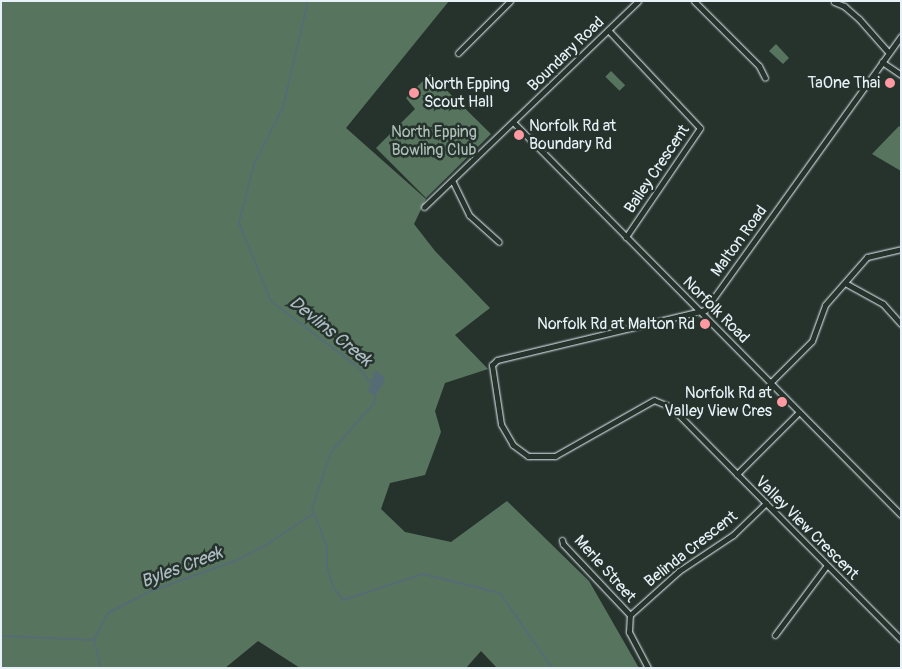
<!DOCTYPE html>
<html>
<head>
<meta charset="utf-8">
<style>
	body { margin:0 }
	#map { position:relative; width:902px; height:669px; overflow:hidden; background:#26332d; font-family:Pangolin,sans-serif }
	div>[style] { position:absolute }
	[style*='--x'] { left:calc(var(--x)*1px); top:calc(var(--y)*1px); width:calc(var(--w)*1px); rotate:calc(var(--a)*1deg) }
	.green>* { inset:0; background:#57755e; transform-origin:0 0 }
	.water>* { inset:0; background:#566c74 }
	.stream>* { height:2px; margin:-1px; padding:0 1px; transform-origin:1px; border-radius:1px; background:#566c74 }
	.roads { filter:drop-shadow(0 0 1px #e8f1f8) drop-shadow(0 0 1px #e8f1f8) }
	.minor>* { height:5px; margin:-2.5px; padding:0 2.5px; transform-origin:2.5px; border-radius:2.5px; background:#26332d }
	.dots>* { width:14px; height:14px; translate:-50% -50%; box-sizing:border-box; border:2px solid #26332d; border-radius:50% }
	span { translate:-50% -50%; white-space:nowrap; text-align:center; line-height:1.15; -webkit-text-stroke:5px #26332d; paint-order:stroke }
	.street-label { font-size:16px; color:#e8f1f8 }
	.poi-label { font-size:16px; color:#e8f1f8 }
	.right { translate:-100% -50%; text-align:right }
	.left { translate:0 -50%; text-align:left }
	.park-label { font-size:16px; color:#aebfba }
	.water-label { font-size:18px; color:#aebcc3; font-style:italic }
	.frame { position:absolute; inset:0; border:2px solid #e8f1f8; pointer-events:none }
</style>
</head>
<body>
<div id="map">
	<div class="green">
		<i style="clip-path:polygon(1px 1px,449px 1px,346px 128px,426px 199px,414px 224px,435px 251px,490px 308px,455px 335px,488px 369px,445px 383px,435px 411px,441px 432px,425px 475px,390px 483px,381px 509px,405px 532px,451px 542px,507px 501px,589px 581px,639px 668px,497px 668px,481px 651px,466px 668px,300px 668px,258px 641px,225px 668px,1px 668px)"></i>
		<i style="clip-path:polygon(776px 44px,789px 58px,783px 64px,769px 51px)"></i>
		<i style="left:611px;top:71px;width:20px;height:8px;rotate:45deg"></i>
		<i style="clip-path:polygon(430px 74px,491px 134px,426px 198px,376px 148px,415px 109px,406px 98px)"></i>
		<i style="clip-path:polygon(899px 126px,901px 128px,901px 171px,872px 154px)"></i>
	</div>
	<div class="water">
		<i style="clip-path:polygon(375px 370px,385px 377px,383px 385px,374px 396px,368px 391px)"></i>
	</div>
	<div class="stream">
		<i style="--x:308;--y:1;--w:109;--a:103.3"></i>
		<i style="--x:283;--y:107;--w:64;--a:117"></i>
		<i style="--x:254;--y:164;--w:61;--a:104.3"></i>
		<i style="--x:239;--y:223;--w:84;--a:67.7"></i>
		<i style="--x:271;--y:301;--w:111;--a:37.3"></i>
		<i style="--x:359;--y:368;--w:19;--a:51"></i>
		<i style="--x:376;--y:391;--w:12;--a:99"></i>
		<i style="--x:374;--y:403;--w:65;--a:131.3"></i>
		<i style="--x:331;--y:452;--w:60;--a:108.4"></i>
		<i style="--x:312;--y:509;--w:40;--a:68"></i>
		<i style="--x:327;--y:546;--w:21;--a:90"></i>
		<i style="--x:327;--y:567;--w:21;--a:73"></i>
		<i style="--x:333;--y:587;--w:16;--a:52"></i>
		<i style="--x:343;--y:600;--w:84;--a:-18"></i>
		<i style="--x:423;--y:574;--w:79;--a:13.9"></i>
		<i style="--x:500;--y:593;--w:91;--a:55.3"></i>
		<i style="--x:1;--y:636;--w:93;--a:2.5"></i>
		<i style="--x:101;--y:668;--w:29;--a:-104"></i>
		<i style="--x:94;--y:640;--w:30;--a:-63"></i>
		<i style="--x:108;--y:613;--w:48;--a:-27.1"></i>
		<i style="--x:151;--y:591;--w:89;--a:-19.7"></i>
		<i style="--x:235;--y:561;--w:31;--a:-27"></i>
		<i style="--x:263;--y:547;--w:61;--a:-33.7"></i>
	</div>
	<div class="roads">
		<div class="minor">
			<i style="--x:694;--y:1;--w:92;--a:45"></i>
			<i style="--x:759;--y:66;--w:13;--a:63"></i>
			<i style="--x:834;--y:2;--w:11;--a:22"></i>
			<i style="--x:844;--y:6;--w:20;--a:41"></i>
			<i style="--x:859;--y:19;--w:45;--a:48.6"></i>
			<i style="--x:608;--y:30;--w:134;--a:46.8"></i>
			<i style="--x:700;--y:128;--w:132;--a:124.2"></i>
			<i style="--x:458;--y:53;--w:74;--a:-45"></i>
			<i style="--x:882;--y:62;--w:23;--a:34"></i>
			<i style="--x:513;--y:122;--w:552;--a:45.37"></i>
			<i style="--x:453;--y:182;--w:37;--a:64"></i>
			<i style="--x:469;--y:215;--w:40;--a:42"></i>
			<i style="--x:424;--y:207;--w:297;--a:-43.9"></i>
			<i style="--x:845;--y:283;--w:43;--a:28.9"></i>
			<i style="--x:883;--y:304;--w:27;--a:48"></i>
			<i style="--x:770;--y:383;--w:59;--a:-45"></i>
			<i style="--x:812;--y:341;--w:38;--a:-70"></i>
			<i style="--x:825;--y:305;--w:64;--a:-48.8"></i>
			<i style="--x:867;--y:257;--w:35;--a:-13"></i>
			<i style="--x:799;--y:412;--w:88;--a:135"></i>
			<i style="--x:737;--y:474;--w:233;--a:45.3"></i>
			<i style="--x:737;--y:474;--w:94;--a:-134.6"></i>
			<i style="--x:671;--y:407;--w:18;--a:-158"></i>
			<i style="--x:654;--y:400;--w:114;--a:150.5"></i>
			<i style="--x:555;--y:456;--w:27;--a:180"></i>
			<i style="--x:528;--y:456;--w:19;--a:-144"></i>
			<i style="--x:513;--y:445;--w:24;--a:-120"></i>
			<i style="--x:501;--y:424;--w:60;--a:-98.7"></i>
			<i style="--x:492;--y:365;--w:7;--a:-45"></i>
			<i style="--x:497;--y:360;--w:214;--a:-13.5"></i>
			<i style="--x:705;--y:310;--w:337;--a:-54.4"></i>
			<i style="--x:562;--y:540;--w:4;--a:76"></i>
			<i style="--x:563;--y:544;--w:98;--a:46.7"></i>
			<i style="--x:775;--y:635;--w:87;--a:-53.4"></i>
			<i style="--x:648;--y:668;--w:41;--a:-117.8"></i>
			<i style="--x:629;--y:632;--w:17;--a:-87"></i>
			<i style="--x:630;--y:615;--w:66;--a:-41.9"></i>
			<i style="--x:679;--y:571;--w:65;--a:-33.7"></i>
			<i style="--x:733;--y:535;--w:46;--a:-44.1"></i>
		</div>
	</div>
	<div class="dots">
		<i style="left:890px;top:83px;background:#ff9aa2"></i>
		<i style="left:414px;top:93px;background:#ff9aa2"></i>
		<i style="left:519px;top:135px;background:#ff9aa2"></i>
		<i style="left:705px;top:324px;background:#ff9aa2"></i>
		<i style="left:782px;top:402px;background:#ff9aa2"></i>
	</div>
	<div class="street-label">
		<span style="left:566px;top:54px;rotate:-44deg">Boundary Road</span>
		<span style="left:657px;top:169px;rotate:-56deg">Bailey Crescent</span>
		<span style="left:739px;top:241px;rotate:-54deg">Malton Road</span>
		<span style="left:716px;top:310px;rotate:45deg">Norfolk Road</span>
		<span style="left:807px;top:528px;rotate:45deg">Valley View Crescent</span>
		<span style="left:691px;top:549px;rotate:-38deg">Belinda Crescent</span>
		<span style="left:605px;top:569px;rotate:48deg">Merle Street</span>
	</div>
	<div class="poi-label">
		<span class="right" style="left:880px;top:83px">TaOne Thai</span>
		<span class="left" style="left:424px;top:93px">North Epping<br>Scout Hall</span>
		<span class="left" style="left:529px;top:135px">Norfolk Rd at<br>Boundary Rd</span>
		<span class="right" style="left:695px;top:324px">Norfolk Rd at Malton Rd</span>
		<span class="right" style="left:772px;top:402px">Norfolk Rd at<br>Valley View Cres</span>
	</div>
	<div class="park-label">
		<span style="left:434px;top:141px">North Epping<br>Bowling Club</span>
	</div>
	<div class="water-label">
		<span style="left:330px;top:332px;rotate:39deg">Devlins Creek</span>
		<span style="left:182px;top:568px;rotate:-21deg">Byles Creek</span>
	</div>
	<div class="frame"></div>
</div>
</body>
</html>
